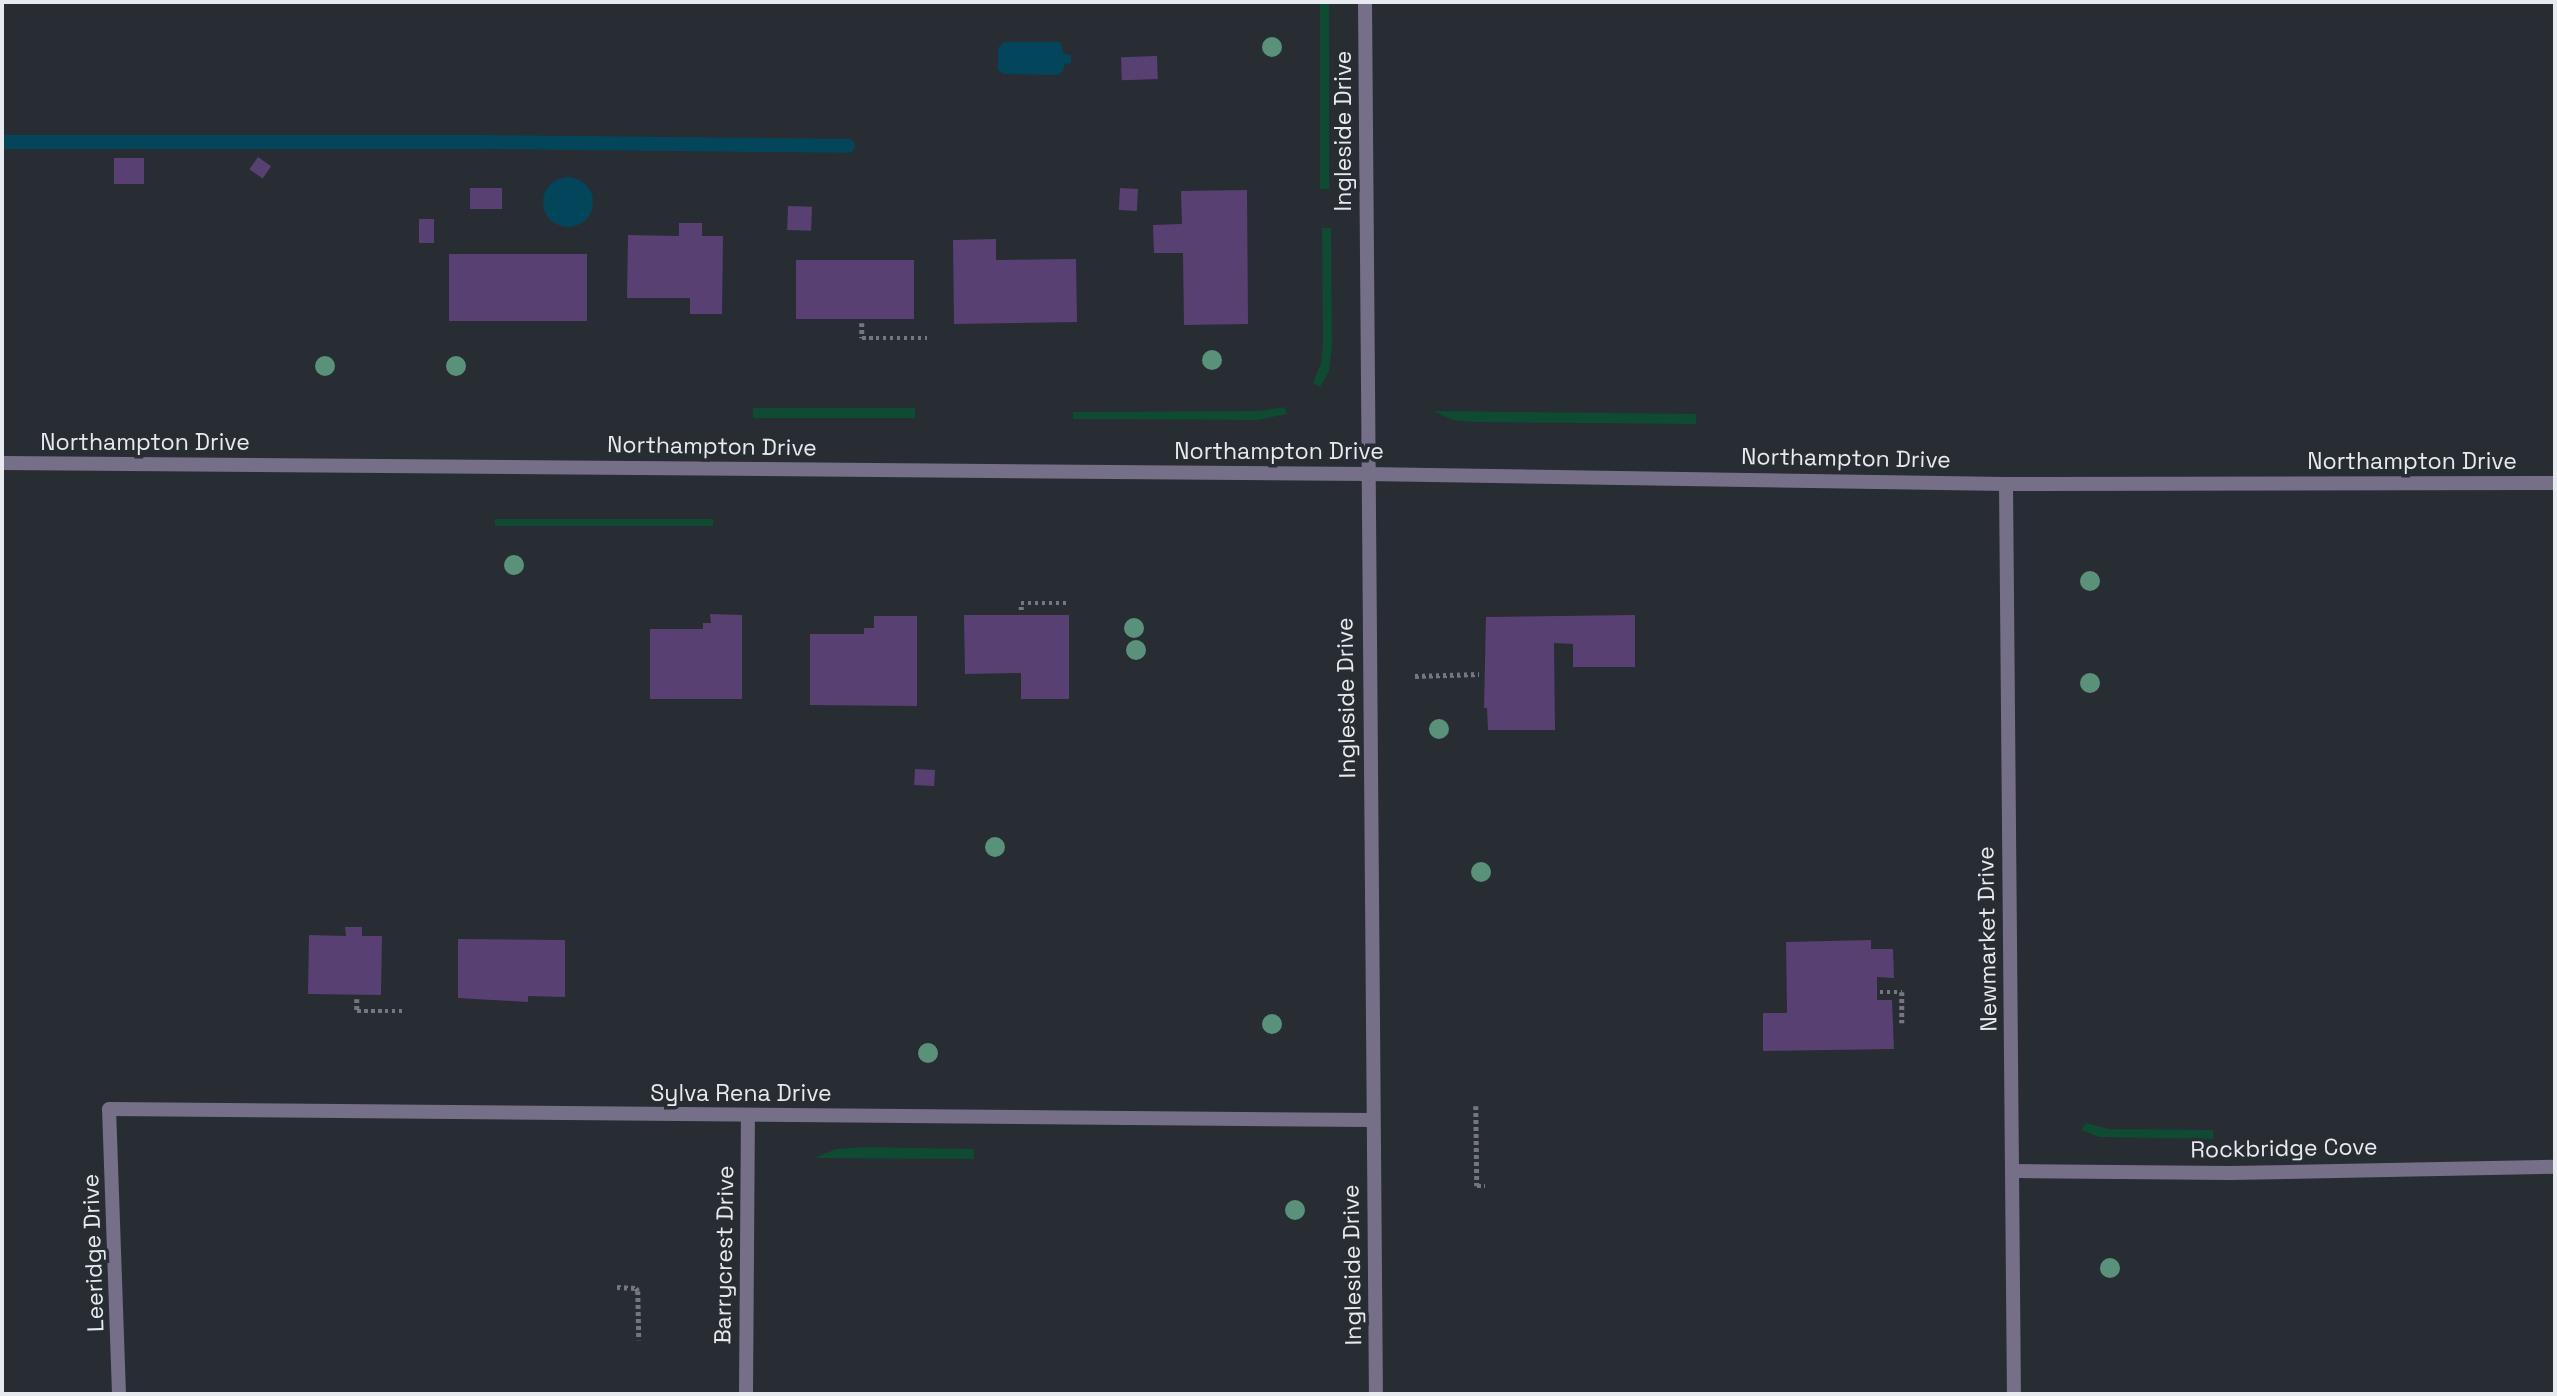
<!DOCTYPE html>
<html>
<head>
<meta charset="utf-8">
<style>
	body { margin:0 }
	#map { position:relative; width:2557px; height:1396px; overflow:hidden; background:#282c33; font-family:"Space Grotesk",sans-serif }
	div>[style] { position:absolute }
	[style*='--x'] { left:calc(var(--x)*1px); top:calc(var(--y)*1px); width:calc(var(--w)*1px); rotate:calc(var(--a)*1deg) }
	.green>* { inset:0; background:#0f4a33; transform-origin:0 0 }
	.water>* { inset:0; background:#03465b }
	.round { border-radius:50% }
	.stream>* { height:14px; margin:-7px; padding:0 7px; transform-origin:7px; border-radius:7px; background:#03465b }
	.building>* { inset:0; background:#594073; transform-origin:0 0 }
	.path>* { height:4.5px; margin-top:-2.25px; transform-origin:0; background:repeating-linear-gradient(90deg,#74777d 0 3.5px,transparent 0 7px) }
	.street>* { height:14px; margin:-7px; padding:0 7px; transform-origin:7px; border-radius:7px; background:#766f88 }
	.trees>* { width:20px; height:20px; margin:-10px; border-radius:50%; background:#59917a }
	span { translate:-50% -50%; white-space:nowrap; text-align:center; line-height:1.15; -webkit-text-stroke:7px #282c33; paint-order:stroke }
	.street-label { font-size:23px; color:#e7eaef }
	.frame { position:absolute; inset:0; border:4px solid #e7eaef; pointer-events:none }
</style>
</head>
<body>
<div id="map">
	<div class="green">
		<i style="left:1320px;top:2px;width:9px;height:187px"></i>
		<i style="clip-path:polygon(1322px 228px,1331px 228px,1332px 345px,1329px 371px,1320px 387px,1313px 383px,1321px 363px,1323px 345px)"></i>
		<i style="clip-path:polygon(1284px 407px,1287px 414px,1258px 420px,1073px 419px,1073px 412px,1259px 411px)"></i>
		<i style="left:753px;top:408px;width:162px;height:10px"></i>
		<i style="clip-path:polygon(1433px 411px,1696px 414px,1696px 424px,1475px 422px,1453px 420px)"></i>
		<i style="left:495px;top:519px;width:218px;height:7px"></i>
		<i style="clip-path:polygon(2086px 1123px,2109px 1129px,2213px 1130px,2213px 1139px,2099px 1137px,2081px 1130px)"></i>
		<i style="clip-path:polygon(862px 1147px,974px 1149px,974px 1159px,814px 1158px,836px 1149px)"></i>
	</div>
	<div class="water">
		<i style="clip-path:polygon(1004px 42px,1060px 42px,1064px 54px,1071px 55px,1071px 63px,1065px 64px,1063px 71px,1057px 75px,1004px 74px,998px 70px,998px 48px)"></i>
		<i class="round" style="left:543px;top:177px;width:50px;height:50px"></i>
	</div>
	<div class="stream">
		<i style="--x:2;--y:142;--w:485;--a:0"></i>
		<i style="--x:487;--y:142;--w:361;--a:0.6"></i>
	</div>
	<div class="building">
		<i style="left:1157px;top:56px;width:23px;height:36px;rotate:88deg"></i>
		<i style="left:258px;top:157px;width:16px;height:15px;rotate:35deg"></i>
		<i style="left:114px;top:158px;width:30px;height:26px"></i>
		<i style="left:470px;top:188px;width:32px;height:21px"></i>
		<i style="left:1120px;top:188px;width:18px;height:22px;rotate:3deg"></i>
		<i style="clip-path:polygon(1247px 190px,1248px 324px,1184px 325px,1183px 253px,1154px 253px,1153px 225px,1182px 224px,1181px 191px)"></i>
		<i style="left:788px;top:206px;width:24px;height:24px;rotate:2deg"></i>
		<i style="left:419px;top:219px;width:15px;height:24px"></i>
		<i style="clip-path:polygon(679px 223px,702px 223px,702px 236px,723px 236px,722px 314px,690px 314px,690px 298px,627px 298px,628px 235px,679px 236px)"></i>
		<i style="clip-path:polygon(996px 239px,996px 260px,1076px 259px,1077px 322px,954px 324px,953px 240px)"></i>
		<i style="left:449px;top:254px;width:138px;height:67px"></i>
		<i style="left:796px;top:260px;width:118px;height:59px"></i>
		<i style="clip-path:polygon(710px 614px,742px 615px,742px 699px,650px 699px,650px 629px,703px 629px,703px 623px,711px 623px)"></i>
		<i style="clip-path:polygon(964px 615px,1069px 615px,1069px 699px,1021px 699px,1021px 673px,965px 674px)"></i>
		<i style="clip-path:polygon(1635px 615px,1635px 667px,1573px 667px,1573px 644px,1554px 643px,1555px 730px,1488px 730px,1487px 708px,1484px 708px,1486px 617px)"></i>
		<i style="clip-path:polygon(874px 616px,917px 616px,917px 706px,810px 705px,810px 634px,864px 634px,864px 628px,874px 628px)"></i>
		<i style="left:915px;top:769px;width:20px;height:16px;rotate:3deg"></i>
		<i style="clip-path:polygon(345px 927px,362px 927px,362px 936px,382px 936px,381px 995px,308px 994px,309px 935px,346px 936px)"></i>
		<i style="clip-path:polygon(458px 939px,565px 940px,565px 997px,528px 996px,528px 1002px,458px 998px)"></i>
		<i style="clip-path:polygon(1871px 940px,1871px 949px,1893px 949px,1894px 978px,1877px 977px,1877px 1000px,1892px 1000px,1894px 1049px,1763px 1051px,1763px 1013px,1787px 1013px,1786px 942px)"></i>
	</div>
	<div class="path">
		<i style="--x:862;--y:323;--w:15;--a:90"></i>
		<i style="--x:862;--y:338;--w:65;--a:0"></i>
		<i style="--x:1021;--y:610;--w:7;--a:-90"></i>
		<i style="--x:1021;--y:603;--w:46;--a:0"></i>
		<i style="--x:1415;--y:676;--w:64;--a:-1.8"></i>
		<i style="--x:1880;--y:992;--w:22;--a:0"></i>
		<i style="--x:1902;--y:992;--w:31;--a:90"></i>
		<i style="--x:357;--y:999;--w:12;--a:90"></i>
		<i style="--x:357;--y:1011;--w:46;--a:0"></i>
		<i style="--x:1476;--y:1106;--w:80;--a:89.3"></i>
		<i style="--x:1477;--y:1186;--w:8;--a:0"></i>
		<i style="--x:617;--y:1287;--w:19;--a:3"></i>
		<i style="--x:636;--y:1288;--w:4;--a:56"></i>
		<i style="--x:638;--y:1291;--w:49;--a:88.8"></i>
	</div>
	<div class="street">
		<i style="--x:1365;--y:2;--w:1392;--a:89.55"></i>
		<i style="--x:2;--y:463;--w:1365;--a:0.46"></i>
		<i style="--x:1367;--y:474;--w:639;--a:0.9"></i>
		<i style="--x:2006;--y:484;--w:549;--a:-0.1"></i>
		<i style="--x:2006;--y:484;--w:910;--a:89.5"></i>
		<i style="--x:2014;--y:1171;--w:216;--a:0.5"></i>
		<i style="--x:2230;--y:1173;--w:325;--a:-1.1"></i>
		<i style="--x:119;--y:1394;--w:285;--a:-92"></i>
		<i style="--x:109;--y:1109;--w:1263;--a:0.5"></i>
		<i style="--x:746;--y:1394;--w:279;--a:-89.6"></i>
	</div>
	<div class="trees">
		<i style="left:1272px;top:47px"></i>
		<i style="left:1212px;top:360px"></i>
		<i style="left:325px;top:366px"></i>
		<i style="left:456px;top:366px"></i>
		<i style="left:514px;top:565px"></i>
		<i style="left:2090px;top:581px"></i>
		<i style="left:1134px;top:628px"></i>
		<i style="left:1136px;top:650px"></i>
		<i style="left:2090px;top:683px"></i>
		<i style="left:1439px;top:729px"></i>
		<i style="left:995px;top:847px"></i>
		<i style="left:1481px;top:872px"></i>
		<i style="left:1272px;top:1024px"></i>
		<i style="left:928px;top:1053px"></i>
		<i style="left:1295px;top:1210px"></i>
		<i style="left:2110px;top:1268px"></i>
	</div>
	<div class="street-label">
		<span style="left:1343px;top:131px;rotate:-90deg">Ingleside Drive</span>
		<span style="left:145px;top:442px">Northampton Drive</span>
		<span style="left:712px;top:446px;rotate:1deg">Northampton Drive</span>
		<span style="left:1279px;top:451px">Northampton Drive</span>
		<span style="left:1846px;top:458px;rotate:1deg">Northampton Drive</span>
		<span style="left:2412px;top:461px">Northampton Drive</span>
		<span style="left:1346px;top:698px;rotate:-91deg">Ingleside Drive</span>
		<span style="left:1987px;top:939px;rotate:-91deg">Newmarket Drive</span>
		<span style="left:741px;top:1093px">Sylva Rena Drive</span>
		<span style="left:2284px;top:1148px;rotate:-1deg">Rockbridge Cove</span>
		<span style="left:93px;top:1253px;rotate:-92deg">Leeridge Drive</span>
		<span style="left:724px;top:1255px;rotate:-89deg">Barrycrest Drive</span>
		<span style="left:1352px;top:1265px;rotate:-91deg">Ingleside Drive</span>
	</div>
	<div class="frame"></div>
</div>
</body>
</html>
